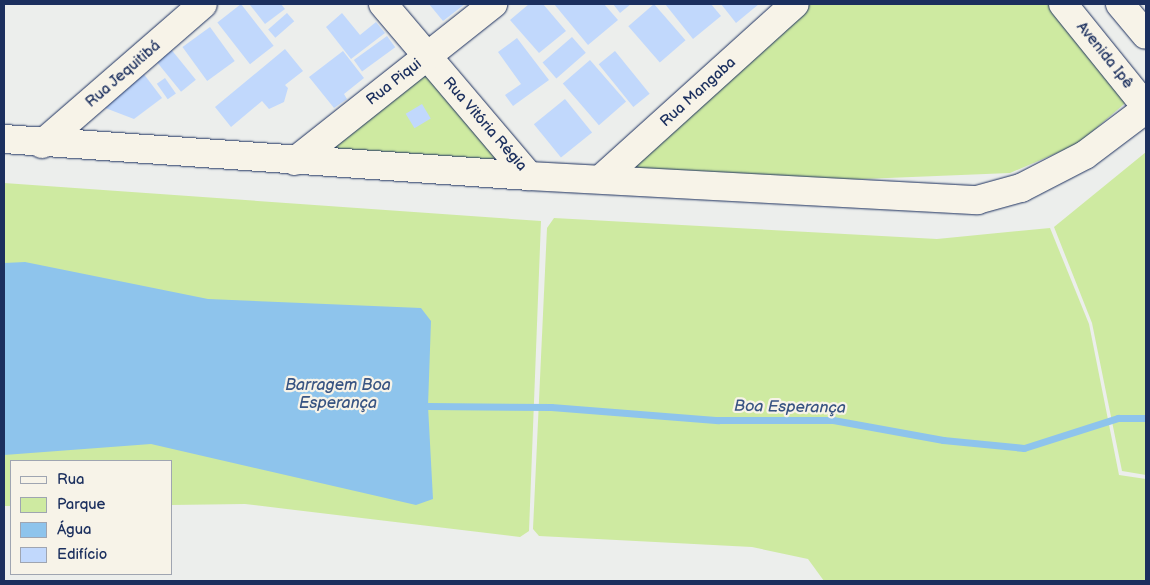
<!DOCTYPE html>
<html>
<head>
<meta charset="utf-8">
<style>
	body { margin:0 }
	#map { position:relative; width:1150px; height:585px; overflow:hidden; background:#eceeec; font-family:"Balsamiq Sans",sans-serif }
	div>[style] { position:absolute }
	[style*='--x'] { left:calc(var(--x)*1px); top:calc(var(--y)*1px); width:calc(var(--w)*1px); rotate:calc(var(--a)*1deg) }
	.green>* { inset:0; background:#ceeaa1 }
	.water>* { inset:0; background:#8ec4ec }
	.stream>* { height:7px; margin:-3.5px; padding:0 3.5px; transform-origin:3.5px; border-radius:3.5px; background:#8ec4ec }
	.building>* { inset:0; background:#c1d8fc; transform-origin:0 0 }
	.roads { filter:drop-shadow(0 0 1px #1b2f5e) drop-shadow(0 0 1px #1b2f5e) }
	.minor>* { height:28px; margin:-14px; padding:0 14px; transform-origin:14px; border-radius:14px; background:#f7f3e8 }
	.tertiary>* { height:28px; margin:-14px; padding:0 14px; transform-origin:14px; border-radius:14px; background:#f7f3e8 }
	.secondary>* { height:28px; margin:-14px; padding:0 14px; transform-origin:14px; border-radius:14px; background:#f7f3e8 }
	span { translate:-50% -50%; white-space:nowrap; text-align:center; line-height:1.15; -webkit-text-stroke:4.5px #f7f3e8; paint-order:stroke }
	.street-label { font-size:15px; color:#1b2f5e }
	.water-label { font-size:16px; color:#385482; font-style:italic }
	.frame { position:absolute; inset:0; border:5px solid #1b2f5e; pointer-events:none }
	.legend { position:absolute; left:10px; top:460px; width:162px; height:115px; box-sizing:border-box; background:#f7f3e8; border:1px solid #9fa5b1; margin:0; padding:6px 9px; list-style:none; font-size:15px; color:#1b2f5e }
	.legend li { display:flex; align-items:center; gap:10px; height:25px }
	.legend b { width:25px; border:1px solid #9fa5b1 }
</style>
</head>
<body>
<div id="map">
	<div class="green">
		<i style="clip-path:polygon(807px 4px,1050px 4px,1131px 98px,1078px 144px,1010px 173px,814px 181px,619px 170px)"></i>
		<i style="clip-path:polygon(427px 67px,501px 160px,329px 148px)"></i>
		<i style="clip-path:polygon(1146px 152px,1146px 475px,1122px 471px,1092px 323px,1054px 227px)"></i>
		<i style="clip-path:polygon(4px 183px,541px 221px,529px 531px,520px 537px,245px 504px,171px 505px,171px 461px,11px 461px,11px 506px,4px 506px)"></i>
		<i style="clip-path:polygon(554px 218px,937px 239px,1050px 228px,1089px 324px,1119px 475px,1146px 479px,1146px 581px,824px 581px,808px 559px,752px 547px,539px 536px,533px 529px,547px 228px)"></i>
	</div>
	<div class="water">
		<i style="clip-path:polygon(25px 262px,208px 299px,421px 308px,431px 321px,428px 406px,433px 499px,416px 505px,151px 444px,4px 455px,4px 263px)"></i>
	</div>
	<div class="stream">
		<i style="--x:428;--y:406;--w:123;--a:0.5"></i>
		<i style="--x:551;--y:407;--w:168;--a:4.5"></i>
		<i style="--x:718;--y:420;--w:115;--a:0"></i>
		<i style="--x:833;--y:420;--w:112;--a:10.3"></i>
		<i style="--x:943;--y:440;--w:81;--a:5.6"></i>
		<i style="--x:1024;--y:448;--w:99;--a:-17.7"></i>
		<i style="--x:1118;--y:418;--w:28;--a:0"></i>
	</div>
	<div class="building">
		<i style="left:241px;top:4px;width:53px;height:30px;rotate:52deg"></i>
		<i style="clip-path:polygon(281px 4px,285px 9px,265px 24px,250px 5px)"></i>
		<i style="clip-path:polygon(429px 4px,465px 4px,443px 21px)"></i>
		<i style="clip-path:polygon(529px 4px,543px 4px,566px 31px,539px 53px,510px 20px)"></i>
		<i style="clip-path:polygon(554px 4px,604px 4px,618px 20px,588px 45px)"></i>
		<i style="clip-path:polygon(613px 4px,631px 4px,620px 13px)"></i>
		<i style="left:654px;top:4px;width:48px;height:34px;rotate:49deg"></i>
		<i style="clip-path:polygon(665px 4px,711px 4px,721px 16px,693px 39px)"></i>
		<i style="clip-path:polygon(721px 4px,759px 4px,736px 23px)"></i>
		<i style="left:287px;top:13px;width:11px;height:25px;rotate:49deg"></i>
		<i style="clip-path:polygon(342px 13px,360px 35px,376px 22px,385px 33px,351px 59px,326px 27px)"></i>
		<i style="left:210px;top:27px;width:42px;height:34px;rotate:54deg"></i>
		<i style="left:387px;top:36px;width:14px;height:41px;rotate:54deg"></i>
		<i style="left:572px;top:37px;width:21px;height:39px;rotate:49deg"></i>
		<i style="clip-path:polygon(517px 38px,549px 80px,513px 106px,505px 95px,521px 84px,498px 52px)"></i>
		<i style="left:170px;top:48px;width:41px;height:19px;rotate:51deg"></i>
		<i style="clip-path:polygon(285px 49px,303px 71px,285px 85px,288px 88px,284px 102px,269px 109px,262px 101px,231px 127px,215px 107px)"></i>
		<i style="clip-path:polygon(343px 51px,364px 78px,344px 94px,347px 99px,334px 108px,309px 77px)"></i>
		<i style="left:615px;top:51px;width:55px;height:21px;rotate:51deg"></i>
		<i style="left:590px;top:60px;width:55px;height:36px;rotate:49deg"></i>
		<i style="clip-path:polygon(143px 73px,162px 98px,134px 119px,100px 106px)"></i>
		<i style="left:165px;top:78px;width:19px;height:10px;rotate:55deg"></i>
		<i style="left:565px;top:99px;width:43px;height:40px;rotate:51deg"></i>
		<i style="left:422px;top:104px;width:17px;height:19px;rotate:59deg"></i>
	</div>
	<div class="roads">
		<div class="minor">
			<i style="--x:383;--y:4;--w:226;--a:49.7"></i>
			<i style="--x:42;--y:144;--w:213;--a:-41"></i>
			<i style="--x:295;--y:161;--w:253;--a:-38.4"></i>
			<i style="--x:601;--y:179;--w:261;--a:-42.1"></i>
		</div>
		<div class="tertiary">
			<i style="--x:1063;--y:4;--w:132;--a:51.1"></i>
			<i style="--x:1120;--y:4;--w:40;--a:50"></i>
		</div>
		<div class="secondary">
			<i style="--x:4;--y:139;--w:526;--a:4.03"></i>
			<i style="--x:529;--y:176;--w:449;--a:3.1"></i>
			<i style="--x:977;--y:200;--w:46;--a:-15.3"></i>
			<i style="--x:1021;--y:188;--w:72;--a:-27.3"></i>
			<i style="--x:1085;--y:155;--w:76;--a:-37"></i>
		</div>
	</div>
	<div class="street-label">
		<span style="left:1105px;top:55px;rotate:51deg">Avenida Ipê</span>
		<span style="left:123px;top:74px;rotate:-41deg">Rua Jequitibá</span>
		<span style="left:394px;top:82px;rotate:-38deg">Rua Piqui</span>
		<span style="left:698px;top:92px;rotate:-42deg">Rua Mangaba</span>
		<span style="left:485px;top:124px;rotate:49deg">Rua Vitória Régia</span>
	</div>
	<div class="water-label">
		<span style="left:338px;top:395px">Barragem Boa<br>Esperança</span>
		<span style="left:790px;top:408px;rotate:1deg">Boa Esperança</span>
	</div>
	<div class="frame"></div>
	<ul class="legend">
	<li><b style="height:6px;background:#f7f3e8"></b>Rua</li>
	<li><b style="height:14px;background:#ceeaa1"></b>Parque</li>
	<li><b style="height:14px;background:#8ec4ec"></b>Água</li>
	<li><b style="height:14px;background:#c1d8fc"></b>Edifício</li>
	</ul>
</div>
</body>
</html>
